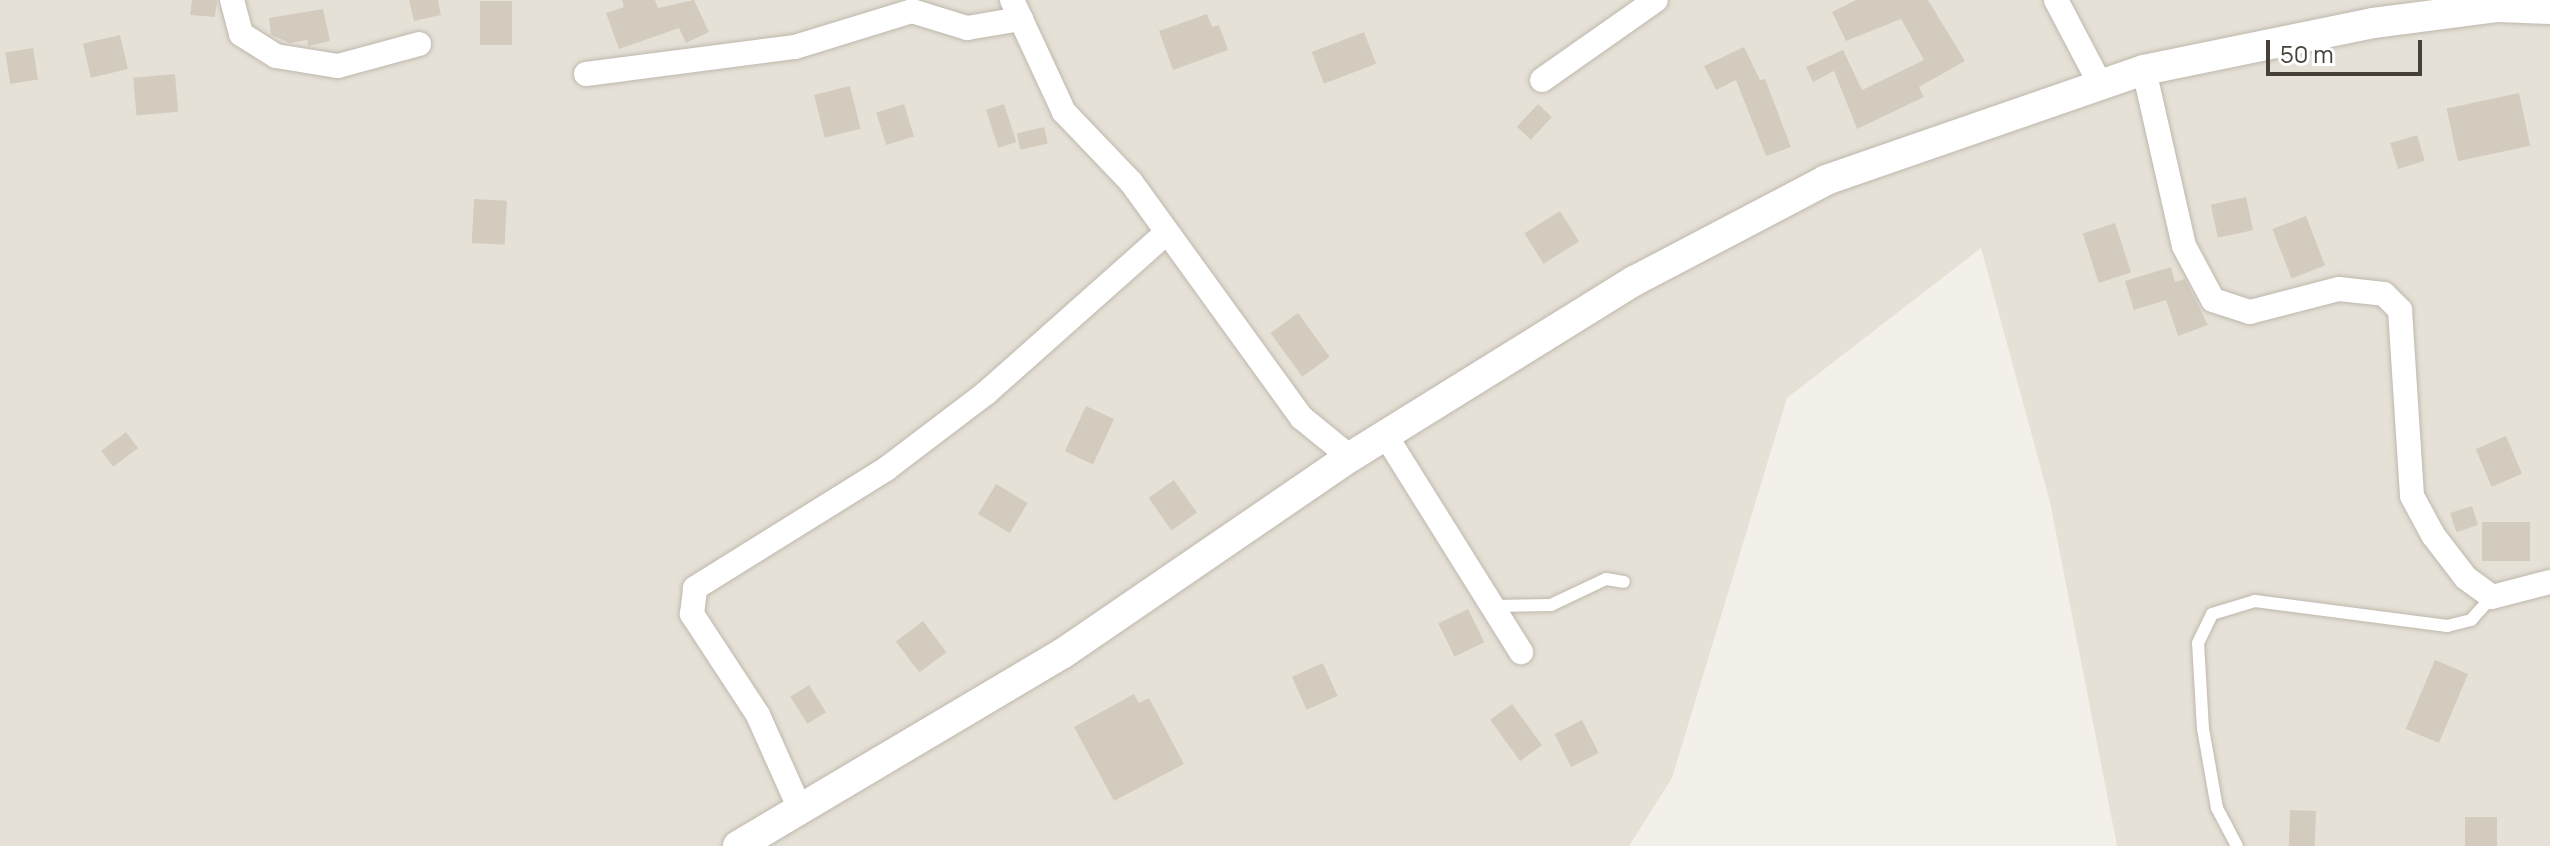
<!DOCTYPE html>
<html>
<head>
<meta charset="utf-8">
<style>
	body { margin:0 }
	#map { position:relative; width:2550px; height:846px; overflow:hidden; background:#f3efe9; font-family:Manrope,sans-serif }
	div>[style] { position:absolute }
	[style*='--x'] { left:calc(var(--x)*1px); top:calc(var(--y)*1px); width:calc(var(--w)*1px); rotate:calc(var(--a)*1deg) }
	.residential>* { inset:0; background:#e6e1d7 }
	.building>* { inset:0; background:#d4cbbf; transform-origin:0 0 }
	.roads { filter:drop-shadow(0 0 2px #beb7ac) drop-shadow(0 0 2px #beb7ac) }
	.service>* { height:12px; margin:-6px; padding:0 6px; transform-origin:6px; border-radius:6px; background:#fff }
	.minor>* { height:24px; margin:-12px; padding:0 12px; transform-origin:12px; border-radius:12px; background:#fff }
	.tertiary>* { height:30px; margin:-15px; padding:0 15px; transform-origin:15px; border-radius:15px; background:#fff }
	span { translate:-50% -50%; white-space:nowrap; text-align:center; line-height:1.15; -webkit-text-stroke:8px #fff; paint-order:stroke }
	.scale { position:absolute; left:2266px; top:40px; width:156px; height:36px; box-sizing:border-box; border:4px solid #464038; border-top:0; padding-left:10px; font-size:24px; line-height:28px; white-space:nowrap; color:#464038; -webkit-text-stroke:6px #fff; paint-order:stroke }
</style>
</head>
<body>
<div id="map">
	<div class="residential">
		<i style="clip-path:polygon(0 0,2550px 0,2550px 846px,2117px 846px,2050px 502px,1981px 248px,1787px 398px,1672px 778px,1629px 846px,0 846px)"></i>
	</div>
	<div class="building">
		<i style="clip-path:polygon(192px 0,217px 0,215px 17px,190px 15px)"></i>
		<i style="clip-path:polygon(409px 0,438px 0,441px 15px,414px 21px)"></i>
		<i style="clip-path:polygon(622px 0,655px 0,658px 8px,694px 0,709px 32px,686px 43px,679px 28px,619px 49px,606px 13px,624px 7px)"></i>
		<i style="clip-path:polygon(1856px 0,1928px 0,1965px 61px,1919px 87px,1924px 97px,1857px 129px,1834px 71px,1813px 82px,1806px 67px,1843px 50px,1862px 90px,1924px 60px,1901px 19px,1846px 41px,1832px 12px)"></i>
		<i style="left:480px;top:1px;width:32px;height:44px"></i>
		<i style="clip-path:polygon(323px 9px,330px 41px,308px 46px,307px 40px,290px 43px,271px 35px,269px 18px)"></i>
		<i style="clip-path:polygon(1207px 14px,1212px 27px,1219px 25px,1228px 50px,1173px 70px,1159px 31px)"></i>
		<i style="left:1364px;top:32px;width:34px;height:56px;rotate:69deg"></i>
		<i style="left:120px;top:35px;width:35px;height:38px;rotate:77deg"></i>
		<i style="clip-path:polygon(1744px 47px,1760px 80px,1765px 79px,1791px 147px,1766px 156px,1736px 80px,1716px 90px,1704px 66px)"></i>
		<i style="left:33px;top:48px;width:32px;height:28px;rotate:81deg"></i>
		<i style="left:175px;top:74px;width:38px;height:42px;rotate:85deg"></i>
		<i style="left:850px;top:86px;width:44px;height:37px;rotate:76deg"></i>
		<i style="left:2519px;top:93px;width:54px;height:74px;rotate:78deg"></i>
		<i style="left:904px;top:104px;width:34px;height:29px;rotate:73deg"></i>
		<i style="left:1004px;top:104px;width:40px;height:19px;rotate:72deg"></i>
		<i style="left:1538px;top:104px;width:19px;height:31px;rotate:43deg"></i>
		<i style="left:1044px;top:127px;width:17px;height:28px;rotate:77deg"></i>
		<i style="left:2417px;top:135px;width:27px;height:28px;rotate:73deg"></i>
		<i style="left:2246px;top:197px;width:34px;height:36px;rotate:78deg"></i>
		<i style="left:474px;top:199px;width:33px;height:44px;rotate:3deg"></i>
		<i style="left:1560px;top:211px;width:36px;height:42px;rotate:58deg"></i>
		<i style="left:2306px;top:216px;width:53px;height:36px;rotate:69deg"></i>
		<i style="left:2115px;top:223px;width:52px;height:34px;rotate:72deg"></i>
		<i style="clip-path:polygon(2171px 267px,2175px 282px,2185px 279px,2208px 325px,2178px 336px,2166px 300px,2134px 310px,2125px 281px)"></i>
		<i style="left:1298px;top:313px;width:54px;height:34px;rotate:54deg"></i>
		<i style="left:1086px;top:406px;width:31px;height:50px;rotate:25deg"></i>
		<i style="left:126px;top:432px;width:20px;height:31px;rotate:53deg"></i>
		<i style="left:2506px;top:436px;width:41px;height:33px;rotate:67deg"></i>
		<i style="left:1174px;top:480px;width:40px;height:31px;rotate:55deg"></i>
		<i style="left:996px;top:484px;width:37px;height:35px;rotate:31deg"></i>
		<i style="left:2472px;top:506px;width:20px;height:23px;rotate:72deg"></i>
		<i style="left:2530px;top:522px;width:39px;height:48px;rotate:90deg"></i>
		<i style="left:1468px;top:609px;width:37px;height:33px;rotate:64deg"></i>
		<i style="left:923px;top:621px;width:39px;height:34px;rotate:53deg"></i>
		<i style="left:2435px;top:660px;width:36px;height:75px;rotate:23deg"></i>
		<i style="left:1323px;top:663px;width:36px;height:34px;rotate:66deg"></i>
		<i style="left:809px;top:685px;width:32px;height:22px;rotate:58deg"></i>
		<i style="clip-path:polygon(1134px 694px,1139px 703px,1149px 698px,1184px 764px,1114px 801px,1074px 727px)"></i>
		<i style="left:1512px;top:704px;width:51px;height:27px;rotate:54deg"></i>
		<i style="left:1582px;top:720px;width:37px;height:31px;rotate:63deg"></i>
		<i style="left:2290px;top:810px;width:26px;height:36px;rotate:2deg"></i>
		<i style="left:2465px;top:817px;width:32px;height:29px"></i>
	</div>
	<div class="roads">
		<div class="service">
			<i style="--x:1495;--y:606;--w:56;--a:-1"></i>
			<i style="--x:1551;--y:605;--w:61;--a:-25.3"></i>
			<i style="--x:1606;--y:579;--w:18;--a:9"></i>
			<i style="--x:2237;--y:846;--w:43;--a:-117.8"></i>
			<i style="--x:2217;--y:808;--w:80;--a:-100"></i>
			<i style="--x:2203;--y:729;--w:86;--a:-93.3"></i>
			<i style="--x:2198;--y:643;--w:32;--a:-64"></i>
			<i style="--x:2212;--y:614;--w:45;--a:-16.8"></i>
			<i style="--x:2255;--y:601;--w:194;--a:7.4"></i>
			<i style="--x:2447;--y:626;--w:25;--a:-14"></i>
			<i style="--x:2471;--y:620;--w:31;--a:-48"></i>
		</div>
		<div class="minor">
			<i style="--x:232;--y:0;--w:35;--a:75"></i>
			<i style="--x:241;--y:34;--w:41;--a:32.2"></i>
			<i style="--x:276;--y:56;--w:63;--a:9.2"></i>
			<i style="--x:338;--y:66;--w:84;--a:-15.2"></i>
			<i style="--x:1012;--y:0;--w:123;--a:65.1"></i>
			<i style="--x:1064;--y:112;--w:97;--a:46.3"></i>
			<i style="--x:1131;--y:182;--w:291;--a:54.1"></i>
			<i style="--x:1302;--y:418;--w:62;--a:39.1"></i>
			<i style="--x:2056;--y:0;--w:93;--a:62.3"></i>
			<i style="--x:2144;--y:70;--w:180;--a:77.2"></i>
			<i style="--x:2184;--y:246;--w:61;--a:61.8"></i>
			<i style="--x:2213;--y:300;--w:39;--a:18"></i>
			<i style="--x:2250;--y:312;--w:92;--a:-14.5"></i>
			<i style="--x:2339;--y:289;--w:45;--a:6.3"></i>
			<i style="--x:2384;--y:294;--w:23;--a:45"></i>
			<i style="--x:2400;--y:310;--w:186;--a:86.3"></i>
			<i style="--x:2412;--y:496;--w:44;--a:61.7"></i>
			<i style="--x:2433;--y:535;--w:54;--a:52.5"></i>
			<i style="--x:2466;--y:578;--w:32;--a:36"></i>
			<i style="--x:2492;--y:597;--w:60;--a:-14.5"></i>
			<i style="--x:586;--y:74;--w:211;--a:-7.4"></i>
			<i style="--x:795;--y:47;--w:122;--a:-17.1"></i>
			<i style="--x:912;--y:11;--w:58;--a:17.2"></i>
			<i style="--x:967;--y:28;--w:55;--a:-9.5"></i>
			<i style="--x:1542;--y:80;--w:139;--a:-35.1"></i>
			<i style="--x:1386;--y:436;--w:255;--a:58"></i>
			<i style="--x:800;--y:809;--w:103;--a:-114.1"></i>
			<i style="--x:758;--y:715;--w:121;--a:-123.2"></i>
			<i style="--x:692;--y:614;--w:26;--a:-83"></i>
			<i style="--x:695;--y:588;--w:225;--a:-31.9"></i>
			<i style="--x:886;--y:469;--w:126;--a:-37.2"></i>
			<i style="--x:986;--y:393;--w:238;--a:-41.6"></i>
		</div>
		<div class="tertiary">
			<i style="--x:738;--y:846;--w:377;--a:-30.7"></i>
			<i style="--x:1062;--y:654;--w:349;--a:-34.4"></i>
			<i style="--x:1350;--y:457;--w:334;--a:-31.8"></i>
			<i style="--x:1634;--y:281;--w:217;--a:-27.7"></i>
			<i style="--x:1826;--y:180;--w:336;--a:-19.1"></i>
			<i style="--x:2144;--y:70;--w:234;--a:-11.6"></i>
			<i style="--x:2373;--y:23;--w:126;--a:-7.3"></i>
			<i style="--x:2498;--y:7;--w:52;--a:2.2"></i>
		</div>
	</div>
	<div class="scale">50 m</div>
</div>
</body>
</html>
